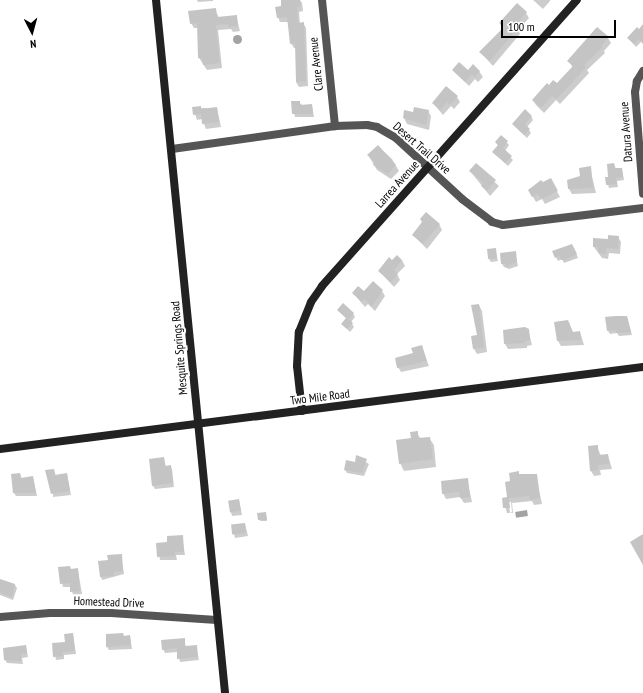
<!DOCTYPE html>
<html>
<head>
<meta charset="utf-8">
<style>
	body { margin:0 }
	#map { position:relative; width:643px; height:693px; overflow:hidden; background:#fff; font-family:"PT Sans Narrow",sans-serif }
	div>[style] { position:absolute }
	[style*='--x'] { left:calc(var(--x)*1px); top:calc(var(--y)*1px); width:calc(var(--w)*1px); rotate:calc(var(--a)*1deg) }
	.water>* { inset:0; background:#a3a3a3; transform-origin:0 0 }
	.round { border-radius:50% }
	.shadow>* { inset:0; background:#0003 }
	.building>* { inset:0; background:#c4c4c4; transform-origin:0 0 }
	.street>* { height:8px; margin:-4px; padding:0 4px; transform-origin:4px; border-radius:4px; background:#555 }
	.secondary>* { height:8px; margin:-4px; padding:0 4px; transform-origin:4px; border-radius:4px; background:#222 }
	span { translate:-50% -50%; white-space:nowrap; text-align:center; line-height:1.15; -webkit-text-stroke:4px #fff; paint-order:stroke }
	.street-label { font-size:12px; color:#000 }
	.north { position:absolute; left:12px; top:12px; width:40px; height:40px; -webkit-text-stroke:3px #fff; paint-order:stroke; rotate:174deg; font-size:11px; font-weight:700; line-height:16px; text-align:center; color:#000 }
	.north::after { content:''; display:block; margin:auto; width:14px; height:18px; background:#000; clip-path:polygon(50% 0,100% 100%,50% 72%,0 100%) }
	.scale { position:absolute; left:501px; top:20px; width:115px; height:18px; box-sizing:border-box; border:2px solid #000; border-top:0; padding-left:5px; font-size:12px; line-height:14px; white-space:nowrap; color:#000; -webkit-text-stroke:3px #fff; paint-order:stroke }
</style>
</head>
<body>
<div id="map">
	<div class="water">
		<i class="round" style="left:232.5px;top:34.5px;width:9px;height:9px"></i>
		<i style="left:527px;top:510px;width:6px;height:12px;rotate:81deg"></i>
	</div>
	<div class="shadow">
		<i style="clip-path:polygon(197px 0,213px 0,213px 1px,198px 2px)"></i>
		<i style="clip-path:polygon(283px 0,300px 0,302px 3px,303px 11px,299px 12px,300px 24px,303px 23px,306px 28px,308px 86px,299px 87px,296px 82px,297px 48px,294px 48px,291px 43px,289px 22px,280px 22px,278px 17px)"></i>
		<i style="clip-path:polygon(533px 0,550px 0,550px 1px,543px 9px)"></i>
		<i style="clip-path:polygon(215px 9px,219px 18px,236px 16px,240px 31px,233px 32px,231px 29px,218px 30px,222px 68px,207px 70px,199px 58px,198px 28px,194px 28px,191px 23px)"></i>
		<i style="clip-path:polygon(526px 13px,529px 18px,518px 30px,520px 34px,493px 66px,480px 52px,503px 29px,500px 23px)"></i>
		<i style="clip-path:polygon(643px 28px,643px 44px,641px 42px,636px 47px,628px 38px)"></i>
		<i style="clip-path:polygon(608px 38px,611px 43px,604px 51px,605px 53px,587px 70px,589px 73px,560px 104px,556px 100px,544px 113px,536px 105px,533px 100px,549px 86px,557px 85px,573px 68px,569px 61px)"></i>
		<i style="clip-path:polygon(453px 70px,479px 71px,483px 77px,478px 82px,475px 79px,469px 86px)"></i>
		<i style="clip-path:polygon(457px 97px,460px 102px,454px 109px,451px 106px,443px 115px,433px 103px)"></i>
		<i style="clip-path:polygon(292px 102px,299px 102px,302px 105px,312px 105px,314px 117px,295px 117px)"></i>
		<i style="clip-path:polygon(193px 108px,217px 108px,221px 127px,206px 129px,202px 119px,197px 120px)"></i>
		<i style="clip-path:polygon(428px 111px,431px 116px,429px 130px,407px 124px,404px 118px,414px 113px)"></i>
		<i style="clip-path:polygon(531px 116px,533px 120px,527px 127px,531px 133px,527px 138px,513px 124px)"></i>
		<i style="clip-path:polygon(501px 136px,509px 145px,505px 151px,513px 160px,508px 166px,493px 152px,498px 146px,496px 142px)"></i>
		<i style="clip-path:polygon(378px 146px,392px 159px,399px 171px,391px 179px,377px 170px,368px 155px)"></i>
		<i style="clip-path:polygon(614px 164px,616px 169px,622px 169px,624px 180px,617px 181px,618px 187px,609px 188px,606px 178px,610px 177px)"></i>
		<i style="clip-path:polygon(476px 165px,499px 186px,490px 196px,470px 171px)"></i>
		<i style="clip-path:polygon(590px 168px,596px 193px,572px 194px,569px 189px)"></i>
		<i style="clip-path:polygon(550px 179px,560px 197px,545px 204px,542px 199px,536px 202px,529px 190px)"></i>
		<i style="clip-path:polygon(423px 223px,439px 224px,442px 230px,427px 249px,413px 235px)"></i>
		<i style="clip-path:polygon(618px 237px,621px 242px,620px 254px,609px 253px,608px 259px,602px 258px,594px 247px)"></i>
		<i style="clip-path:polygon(574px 248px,578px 258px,564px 263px,562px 259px,558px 261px,553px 251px)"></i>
		<i style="clip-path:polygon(495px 249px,498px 261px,491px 262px,489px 259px)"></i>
		<i style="clip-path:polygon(515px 252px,518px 266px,509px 269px,504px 267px,502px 264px)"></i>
		<i style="clip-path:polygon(402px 260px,405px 266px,397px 274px,400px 280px,394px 287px,379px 271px,392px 261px)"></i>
		<i style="clip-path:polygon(382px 291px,385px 296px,375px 311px,368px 304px,365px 307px,353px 293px)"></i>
		<i style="clip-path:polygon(479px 305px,482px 311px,487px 352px,477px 354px,474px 349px,478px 336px)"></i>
		<i style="clip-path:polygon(338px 310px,353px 313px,355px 317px,351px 322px,354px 327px,350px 332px,342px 324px,347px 319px)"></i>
		<i style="clip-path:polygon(627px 317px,632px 335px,619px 336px,617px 333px,610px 334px,608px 331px)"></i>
		<i style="clip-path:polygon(528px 329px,532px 345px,527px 346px,527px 348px,508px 349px,505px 344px)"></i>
		<i style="clip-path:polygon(580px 332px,584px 345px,561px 346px,558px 341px)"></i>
		<i style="clip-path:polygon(421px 346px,429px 366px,401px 372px,398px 367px)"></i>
		<i style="clip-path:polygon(417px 433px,421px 439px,429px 438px,434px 445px,436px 467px,404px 471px,400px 463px)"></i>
		<i style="clip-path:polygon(597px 446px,601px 456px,608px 455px,612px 469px,600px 470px,601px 475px,594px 476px,591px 471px)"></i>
		<i style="clip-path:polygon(357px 457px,369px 464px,364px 476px,347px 473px,345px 470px,356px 463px)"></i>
		<i style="clip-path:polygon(164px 458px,166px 467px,170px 466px,172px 469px,174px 487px,155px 489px,153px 486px)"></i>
		<i style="clip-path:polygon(54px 470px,56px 476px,67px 474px,71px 495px,53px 497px)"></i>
		<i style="clip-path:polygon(20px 474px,22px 479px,33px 477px,37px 496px,16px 496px,14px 493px)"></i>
		<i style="clip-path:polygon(evenodd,536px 475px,542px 504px,534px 505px,532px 501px,512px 503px,513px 513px,507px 513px,503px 499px,508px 498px,536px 475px,509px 502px,511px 502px,512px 512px,510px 513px,509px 502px)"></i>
		<i style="clip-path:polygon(467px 479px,472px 502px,464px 503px,460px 497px,446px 499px,443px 493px)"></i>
		<i style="clip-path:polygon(239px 500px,242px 515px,232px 516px,231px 512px)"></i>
		<i style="clip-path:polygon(258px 514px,266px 515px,267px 521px,260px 521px)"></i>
		<i style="clip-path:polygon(245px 524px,248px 536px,235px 538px,232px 525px)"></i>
		<i style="clip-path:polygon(182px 536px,185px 555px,176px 555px,177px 560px,160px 560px,157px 544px,168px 543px)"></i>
		<i style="clip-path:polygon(121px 555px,124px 574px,102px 580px,101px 577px,109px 561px)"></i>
		<i style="clip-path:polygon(59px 568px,78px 570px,82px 594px,73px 595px,71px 587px,63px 587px)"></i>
		<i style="clip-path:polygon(0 580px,15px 585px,17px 588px,13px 600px,0 595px)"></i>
		<i style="clip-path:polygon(73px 634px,76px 654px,64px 655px,64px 659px,56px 660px,53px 644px,66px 643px)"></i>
		<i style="clip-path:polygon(130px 636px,132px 649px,109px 650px,107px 647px)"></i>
		<i style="clip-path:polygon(184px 639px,186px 647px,196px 646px,199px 660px,180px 662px,178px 652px,165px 653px,163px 649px)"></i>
		<i style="clip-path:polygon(26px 646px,28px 657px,22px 658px,23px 664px,7px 663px,5px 660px)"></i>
	</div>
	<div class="building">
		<i style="clip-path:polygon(281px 0,300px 0,301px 6px,297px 7px,298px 23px,304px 22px,306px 81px,296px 82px,295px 43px,290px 44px,287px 17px,277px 18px,275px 7px,281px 6px)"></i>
		<i style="clip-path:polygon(517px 3px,527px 12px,515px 25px,518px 28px,490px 61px,479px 52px,504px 27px,499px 23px)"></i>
		<i style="clip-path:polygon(216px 8px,217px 17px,237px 15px,238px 26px,229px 27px,228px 24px,216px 25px,220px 63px,203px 65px,202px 58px,198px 58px,197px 23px,190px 24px,188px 11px)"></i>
		<i style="clip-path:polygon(643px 24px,643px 43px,639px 39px,634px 44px,627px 38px,637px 27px,639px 29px)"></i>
		<i style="clip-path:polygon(597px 27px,609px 37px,601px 46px,603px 47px,584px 65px,586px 67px,557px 99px,552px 96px,541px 108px,532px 100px,547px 83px,549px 85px,553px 80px,557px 83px,573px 66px,567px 61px)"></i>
		<i style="clip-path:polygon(459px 62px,468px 70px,473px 64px,480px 71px,475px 77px,472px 74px,465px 82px,452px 70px)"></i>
		<i style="clip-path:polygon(446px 86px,458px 96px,450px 105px,447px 102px,440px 110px,432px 103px)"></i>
		<i style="clip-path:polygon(291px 101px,300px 101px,300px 105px,312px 104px,313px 114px,292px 114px)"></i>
		<i style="clip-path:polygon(201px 106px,201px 109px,217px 107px,219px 122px,202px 124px,201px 114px,193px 115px,192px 107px)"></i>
		<i style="clip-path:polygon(414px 107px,429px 110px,426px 125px,403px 118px,404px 110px,413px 112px)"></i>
		<i style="clip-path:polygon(525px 109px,532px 116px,525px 124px,530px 129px,524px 135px,512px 124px)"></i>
		<i style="clip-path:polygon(501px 135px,508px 141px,503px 148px,512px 156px,505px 163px,492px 152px,498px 145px,495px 142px)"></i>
		<i style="clip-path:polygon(378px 145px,396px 165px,388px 174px,373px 165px,375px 162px,367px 155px)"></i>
		<i style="clip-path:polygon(476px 163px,496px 180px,487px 191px,481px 186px,483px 184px,480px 180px,469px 171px)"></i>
		<i style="clip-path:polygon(614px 163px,615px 168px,622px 168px,623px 177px,616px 178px,617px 184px,606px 185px,605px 177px,608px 177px,607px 164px)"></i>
		<i style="clip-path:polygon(591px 166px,593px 188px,568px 189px,567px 180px,580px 176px,579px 168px)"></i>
		<i style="clip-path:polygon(551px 178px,558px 191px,541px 199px,538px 194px,532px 197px,528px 190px,541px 180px,543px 182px)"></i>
		<i style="clip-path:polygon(426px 212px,440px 224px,423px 244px,412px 235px,422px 222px,420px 219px)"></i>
		<i style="clip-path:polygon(608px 235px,619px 236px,618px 249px,606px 248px,606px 254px,598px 253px,598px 247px,593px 247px,593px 238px,608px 239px)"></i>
		<i style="clip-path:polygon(572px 244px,577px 254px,565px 260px,561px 260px,559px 256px,555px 258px,552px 251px)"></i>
		<i style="left:496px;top:248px;width:10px;height:9px;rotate:84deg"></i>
		<i style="clip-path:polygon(516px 251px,517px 262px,506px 267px,506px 264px,501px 264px,500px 253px)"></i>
		<i style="clip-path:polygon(397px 255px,402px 260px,394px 270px,398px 274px,391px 282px,378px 271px,389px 257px,392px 260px)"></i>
		<i style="clip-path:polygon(373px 281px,383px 290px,372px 306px,364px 299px,362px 302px,352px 293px,358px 286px,364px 291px)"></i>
		<i style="clip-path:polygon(343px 303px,354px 313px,349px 319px,353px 323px,347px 329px,341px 324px,346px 318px,337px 310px)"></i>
		<i style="clip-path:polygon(479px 304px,484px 347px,473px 349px,471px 336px,477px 335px,471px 305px)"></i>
		<i style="clip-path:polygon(615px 316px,627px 316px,631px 332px,616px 333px,615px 330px,607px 331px,605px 317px)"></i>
		<i style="clip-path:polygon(568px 320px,573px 332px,580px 331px,581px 340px,557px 341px,554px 322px)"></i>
		<i style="clip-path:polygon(525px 327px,529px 329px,530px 340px,525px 341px,525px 343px,504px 344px,503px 330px)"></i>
		<i style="clip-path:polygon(422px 345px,427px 361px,397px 368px,395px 358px,413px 353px,411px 348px)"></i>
		<i style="clip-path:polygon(418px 431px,418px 438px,430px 437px,433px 459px,399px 464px,396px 440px,411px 438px,410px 432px)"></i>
		<i style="clip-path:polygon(598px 445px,598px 455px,608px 454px,609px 464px,598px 465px,598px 470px,590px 471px,588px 446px)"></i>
		<i style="clip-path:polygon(356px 455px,367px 459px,362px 473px,344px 470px,346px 460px,355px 462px)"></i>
		<i style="clip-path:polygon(164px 457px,165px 466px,171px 465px,173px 483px,152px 486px,149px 459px)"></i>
		<i style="clip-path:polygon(54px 469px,55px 475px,67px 473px,70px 491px,51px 494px,45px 470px)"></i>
		<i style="clip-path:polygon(519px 471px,519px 474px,537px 474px,540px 498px,530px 500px,529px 496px,509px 498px,510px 508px,503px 508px,502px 498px,507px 497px,505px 482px,510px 481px,509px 473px)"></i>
		<i style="clip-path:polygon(20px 473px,21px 478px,33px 476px,36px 493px,13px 493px,11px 474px)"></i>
		<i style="clip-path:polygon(468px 478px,470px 497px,460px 498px,459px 492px,442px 494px,441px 481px)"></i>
		<i style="left:239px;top:499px;width:12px;height:11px;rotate:81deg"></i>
		<i style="clip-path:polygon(266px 512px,267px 520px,258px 520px,257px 513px)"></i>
		<i style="left:245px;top:523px;width:10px;height:14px;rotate:84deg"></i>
		<i style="clip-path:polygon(643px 534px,643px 565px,630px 542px)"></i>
		<i style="clip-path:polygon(183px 535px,184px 552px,175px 552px,175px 556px,157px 557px,156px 543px,167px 542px,167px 536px)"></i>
		<i style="clip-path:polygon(122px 554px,123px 571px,114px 572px,114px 576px,100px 577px,98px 561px,108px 560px,107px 555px)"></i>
		<i style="clip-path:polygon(70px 566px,71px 569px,78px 568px,80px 591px,70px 592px,70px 583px,60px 584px,58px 567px)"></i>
		<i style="clip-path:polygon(0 579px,15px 584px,12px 597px,0 593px)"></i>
		<i style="clip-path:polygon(73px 633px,75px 651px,62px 652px,63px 656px,53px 657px,52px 643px,65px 642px,64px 634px)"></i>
		<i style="clip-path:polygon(123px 633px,124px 636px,130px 635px,131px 645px,106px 647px,106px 634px)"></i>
		<i style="clip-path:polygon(185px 638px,185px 646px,197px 645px,198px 657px,177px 659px,177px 648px,162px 650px,161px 640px)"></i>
		<i style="clip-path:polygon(26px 645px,27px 654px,21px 654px,21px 661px,4px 660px,3px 648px)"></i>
	</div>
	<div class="street">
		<i style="--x:322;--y:0;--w:127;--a:84.1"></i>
		<i style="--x:643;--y:71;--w:12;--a:121"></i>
		<i style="--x:637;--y:81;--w:11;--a:100"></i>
		<i style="--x:635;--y:92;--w:102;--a:85.5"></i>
		<i style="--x:172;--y:149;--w:165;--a:-8"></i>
		<i style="--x:335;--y:126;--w:32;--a:-2"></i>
		<i style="--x:367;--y:125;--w:10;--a:11"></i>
		<i style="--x:377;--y:127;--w:22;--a:30"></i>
		<i style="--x:396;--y:138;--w:90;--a:42.7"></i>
		<i style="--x:462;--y:199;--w:38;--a:37"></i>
		<i style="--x:492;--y:222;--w:11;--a:15"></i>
		<i style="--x:503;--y:225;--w:141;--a:-6.9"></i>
		<i style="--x:0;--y:617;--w:50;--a:-4.6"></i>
		<i style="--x:50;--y:613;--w:61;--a:0"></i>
		<i style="--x:111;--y:613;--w:106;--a:3.8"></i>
	</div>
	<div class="secondary">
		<i style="--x:156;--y:0;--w:696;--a:84.31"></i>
		<i style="--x:302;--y:411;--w:45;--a:-96.3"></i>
		<i style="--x:297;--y:366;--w:34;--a:-87"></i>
		<i style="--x:299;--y:332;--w:32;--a:-68"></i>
		<i style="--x:311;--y:302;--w:19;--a:-55"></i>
		<i style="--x:322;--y:286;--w:383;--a:-48.3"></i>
		<i style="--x:0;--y:449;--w:648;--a:-7.27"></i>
	</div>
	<div class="street-label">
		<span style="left:316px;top:64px;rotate:-96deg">Clare Avenue</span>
		<span style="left:626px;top:132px;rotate:-94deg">Datura Avenue</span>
		<span style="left:422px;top:148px;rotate:41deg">Desert Trail Drive</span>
		<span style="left:397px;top:184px;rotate:-48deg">Larrea Avenue</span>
		<span style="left:179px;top:348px;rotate:-95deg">Mesquite Springs Road</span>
		<span style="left:320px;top:397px;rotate:-7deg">Two Mile Road</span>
		<span style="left:109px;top:602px;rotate:2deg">Homestead Drive</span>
	</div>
	<div class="north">N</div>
	<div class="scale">100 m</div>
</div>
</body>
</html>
